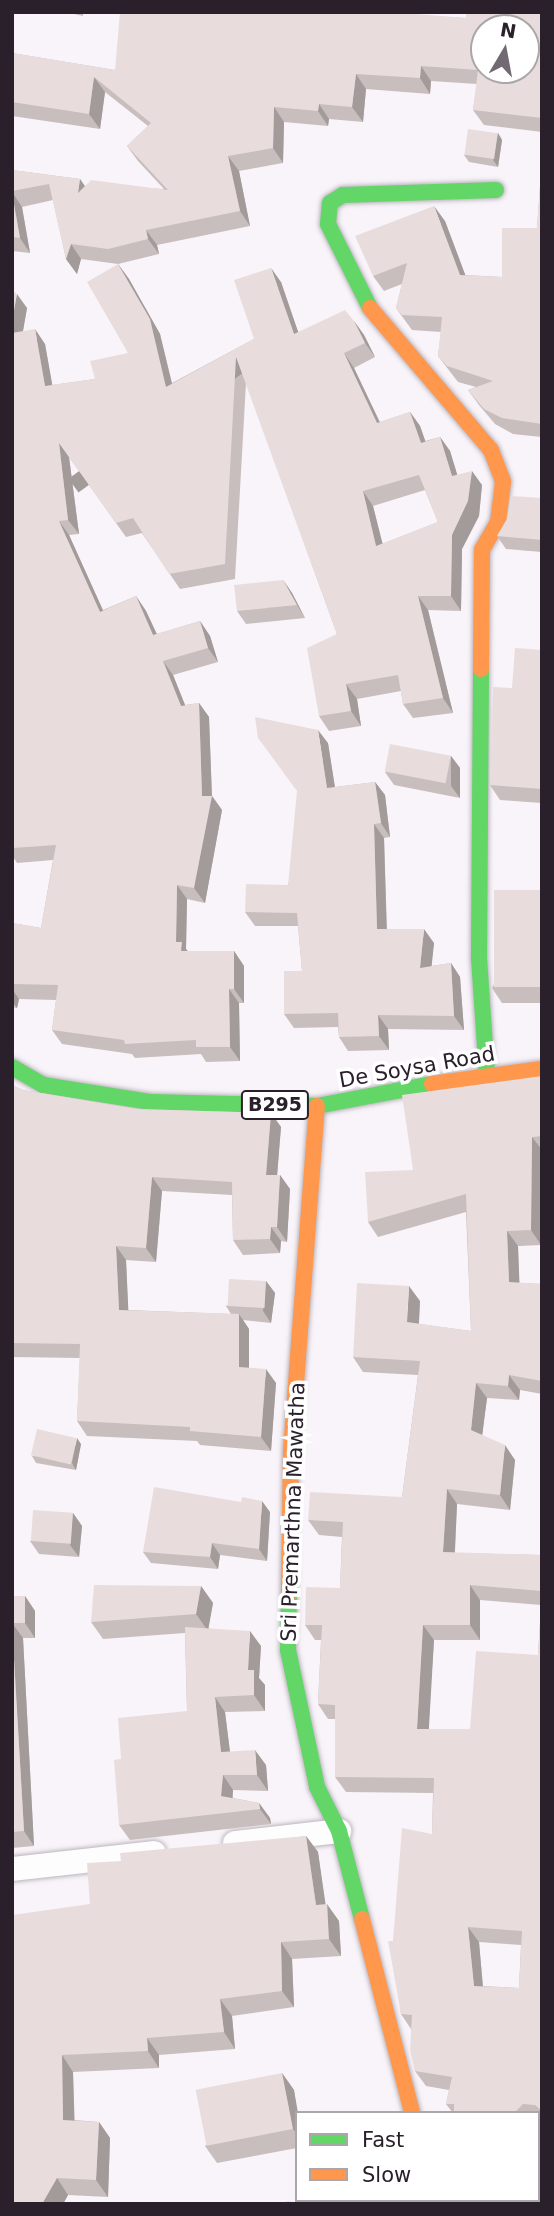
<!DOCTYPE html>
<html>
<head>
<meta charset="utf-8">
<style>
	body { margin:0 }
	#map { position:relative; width:554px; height:2216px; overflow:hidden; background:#f9f4fa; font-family:"DejaVu Sans",sans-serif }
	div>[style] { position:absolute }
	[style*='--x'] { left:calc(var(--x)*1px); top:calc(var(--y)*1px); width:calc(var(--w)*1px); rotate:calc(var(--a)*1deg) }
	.roads { filter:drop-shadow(0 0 2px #bcb6be) drop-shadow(0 0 2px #bcb6be) }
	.street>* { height:24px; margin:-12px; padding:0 12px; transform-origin:12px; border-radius:12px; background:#fefdfe }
	.fast>* { height:16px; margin:-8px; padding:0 8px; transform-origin:8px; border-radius:8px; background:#63d668 }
	.slow>* { height:16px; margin:-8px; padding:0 8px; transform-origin:8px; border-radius:8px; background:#ff974d }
	.wall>* { inset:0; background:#c8bebd }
	.shaded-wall>* { inset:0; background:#a29b9a; transform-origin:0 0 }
	.building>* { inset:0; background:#e8dddc; transform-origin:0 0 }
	span { translate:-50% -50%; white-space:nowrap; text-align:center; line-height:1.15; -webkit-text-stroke:7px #fff; paint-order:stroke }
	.shield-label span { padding:2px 5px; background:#fff; border:2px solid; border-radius:5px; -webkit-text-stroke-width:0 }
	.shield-label { font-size:19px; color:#2a202b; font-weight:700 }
	.street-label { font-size:21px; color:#2a202b }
	.frame { position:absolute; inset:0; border:14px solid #2a202b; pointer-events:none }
	.legend { position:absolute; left:295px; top:2111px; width:245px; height:91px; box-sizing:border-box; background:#fff; border:2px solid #aaa6aa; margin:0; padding:9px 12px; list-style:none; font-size:21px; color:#2a202b }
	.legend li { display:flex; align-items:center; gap:14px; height:35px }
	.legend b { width:35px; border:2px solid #aaa6aa }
	.north { position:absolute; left:470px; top:14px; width:70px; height:70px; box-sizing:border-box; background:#fff; border:2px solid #aaa6aa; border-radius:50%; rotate:10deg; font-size:19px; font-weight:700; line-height:28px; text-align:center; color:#2a202b }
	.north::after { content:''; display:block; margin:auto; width:24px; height:32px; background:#726a73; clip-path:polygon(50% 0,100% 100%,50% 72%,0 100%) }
</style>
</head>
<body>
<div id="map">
	<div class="roads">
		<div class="street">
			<i style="--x:235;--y:1843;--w:105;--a:-6.6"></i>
			<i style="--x:12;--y:1869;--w:143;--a:-6.4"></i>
			<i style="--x:421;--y:2200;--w:4;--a:90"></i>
		</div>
		<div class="fast">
			<i style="--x:370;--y:308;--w:94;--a:-116.6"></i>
			<i style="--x:328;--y:224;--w:21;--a:-85"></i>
			<i style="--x:330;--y:203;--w:15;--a:-32"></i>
			<i style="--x:343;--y:195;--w:153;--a:-1.9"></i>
			<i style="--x:481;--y:669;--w:289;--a:90.4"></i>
			<i style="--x:479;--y:958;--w:116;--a:86.1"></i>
			<i style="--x:12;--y:1067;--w:36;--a:30"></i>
			<i style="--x:43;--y:1085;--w:108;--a:9"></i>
			<i style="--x:150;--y:1102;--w:167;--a:1.4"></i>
			<i style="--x:317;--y:1106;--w:117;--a:-10.8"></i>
			<i style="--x:289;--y:1593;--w:57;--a:91"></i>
			<i style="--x:288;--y:1650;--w:140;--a:78"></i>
			<i style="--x:317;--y:1787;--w:49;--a:63.4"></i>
			<i style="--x:339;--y:1831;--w:91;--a:75.4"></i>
		</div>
		<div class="slow">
			<i style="--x:370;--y:308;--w:187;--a:49.6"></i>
			<i style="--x:491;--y:450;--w:34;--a:69"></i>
			<i style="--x:503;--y:482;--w:40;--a:97.1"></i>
			<i style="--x:498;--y:522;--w:32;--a:120"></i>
			<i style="--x:482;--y:550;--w:119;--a:90.5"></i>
			<i style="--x:432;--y:1084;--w:111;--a:-7.8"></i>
			<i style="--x:289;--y:1593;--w:143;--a:-89.2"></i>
			<i style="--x:291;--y:1450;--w:345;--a:-85.7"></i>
			<i style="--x:362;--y:1919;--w:200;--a:75.5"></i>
		</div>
	</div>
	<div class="wall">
		<i style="clip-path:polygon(65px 12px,83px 12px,83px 16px)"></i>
		<i style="clip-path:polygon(evenodd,542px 12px,542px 132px,484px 125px,473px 110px,477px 84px,431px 81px,430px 94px,366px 89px,363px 122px,329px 119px,328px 126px,284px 122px,283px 163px,239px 171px,250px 226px,157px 245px,159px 254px,118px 264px,129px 279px,160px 334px,172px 383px,254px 339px,281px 282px,298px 332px,354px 321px,364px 335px,375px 357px,354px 368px,380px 422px,410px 412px,420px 426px,425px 441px,440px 437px,450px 451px,457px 475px,482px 485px,479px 516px,462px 549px,461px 611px,428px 610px,453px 713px,413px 718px,403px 704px,401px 691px,357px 699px,361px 726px,329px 731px,319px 716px,337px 634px,246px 383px,235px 579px,180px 589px,142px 533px,126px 537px,69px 457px,79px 534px,69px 535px,103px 610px,136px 596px,146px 611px,157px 634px,200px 621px,210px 636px,218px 662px,173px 675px,185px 705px,199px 703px,209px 717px,212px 796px,222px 810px,205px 903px,187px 899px,186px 949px,188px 951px,234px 951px,244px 966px,244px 1003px,239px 1003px,240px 1061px,206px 1062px,201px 1054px,135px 1058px,132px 1054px,62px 1044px,52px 1030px,56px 1000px,19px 999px,17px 1008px,12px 1007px,12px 923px,41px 928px,53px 860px,17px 863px,12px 855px,12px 290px,27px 308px,23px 331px,45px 344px,52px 385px,95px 379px,128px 353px,118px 264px,81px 259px,77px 274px,66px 259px,53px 200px,22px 207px,30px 253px,12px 251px,12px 170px,80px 179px,85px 186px,164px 189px,138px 161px,127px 146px,148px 126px,105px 92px,100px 129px,12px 116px,12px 53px,115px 70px,398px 14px,466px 18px,542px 12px,425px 490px,438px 522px,382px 544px,373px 506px,425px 490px)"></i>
		<i style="clip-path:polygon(498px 133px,502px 140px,498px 167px,469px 162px,464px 155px)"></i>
		<i style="clip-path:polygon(542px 158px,542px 437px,513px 434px,495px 424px,479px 405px,468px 390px,476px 387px,458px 382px,438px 356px,441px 332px,412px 330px,396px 308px,402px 284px,384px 291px,373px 276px,445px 221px,465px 275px,502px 277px,537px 228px)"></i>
		<i style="clip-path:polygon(542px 498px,542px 552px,506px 549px,497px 536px,507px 519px)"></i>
		<i style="clip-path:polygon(283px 580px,292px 593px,305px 618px,246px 624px,237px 611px)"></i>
		<i style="clip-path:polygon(542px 650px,542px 803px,500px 800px,490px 785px,512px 688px)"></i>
		<i style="clip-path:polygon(328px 743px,335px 787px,375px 782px,385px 795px,390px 837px,384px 838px,387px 929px,434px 943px,431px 966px,451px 963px,460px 977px,464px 1030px,388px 1029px,389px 1050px,348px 1051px,339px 1037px,338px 1027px,294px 1028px,284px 1014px,302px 971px,298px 926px,255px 926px,245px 912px,288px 885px)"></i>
		<i style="clip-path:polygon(451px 756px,460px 768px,460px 798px,394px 785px,385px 772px)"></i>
		<i style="clip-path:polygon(542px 890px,542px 1003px,502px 1003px,492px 988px)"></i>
		<i style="clip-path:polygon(evenodd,542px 1076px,541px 1245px,518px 1246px,519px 1283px,542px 1284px,542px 1394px,520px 1390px,519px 1400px,487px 1398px,482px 1435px,515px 1460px,510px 1510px,457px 1504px,455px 1553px,542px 1555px,542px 2119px,538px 2119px,538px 2113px,453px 2113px,446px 2104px,449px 2090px,426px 2086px,415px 2071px,411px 2029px,401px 2014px,393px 1941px,432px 1834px,433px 1793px,346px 1792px,335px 1777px,335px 1719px,328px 1719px,318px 1704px,321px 1640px,315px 1640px,305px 1625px,340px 1588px,342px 1537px,319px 1535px,308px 1520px,402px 1497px,418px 1375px,363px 1372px,353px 1357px,420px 1301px,419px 1324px,471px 1331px,466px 1212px,378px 1237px,368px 1222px,413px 1170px,542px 1076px,480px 1600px,541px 1605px,538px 1655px,470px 1729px,428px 1729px,434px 1640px,480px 1640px,480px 1600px,542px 1076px,479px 1942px,521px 1945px,519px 1988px,483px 1986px,479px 1942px)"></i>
		<i style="clip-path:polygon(12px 1085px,23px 1090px,137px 1109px,271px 1113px,281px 1127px,277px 1175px,280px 1175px,290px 1189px,287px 1242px,281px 1241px,280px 1253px,243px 1255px,233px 1240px,232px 1195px,162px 1191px,156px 1262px,126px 1260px,128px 1310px,231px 1314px,226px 1306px,266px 1281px,275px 1293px,271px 1323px,243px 1320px,249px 1329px,249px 1368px,276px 1383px,271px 1451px,200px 1445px,197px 1441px,87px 1436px,77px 1421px,80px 1358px,12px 1357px)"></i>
		<i style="clip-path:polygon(81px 1444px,76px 1470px,36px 1463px,32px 1456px)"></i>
		<i style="clip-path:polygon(270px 1512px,267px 1561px,220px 1555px,218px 1569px,151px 1563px,143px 1552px)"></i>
		<i style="clip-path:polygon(73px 1513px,82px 1526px,79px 1557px,39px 1554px,30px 1541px)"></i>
		<i style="clip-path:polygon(201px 1586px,213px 1603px,208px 1628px,261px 1646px,259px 1678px,265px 1685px,265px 1711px,225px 1712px,230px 1752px,266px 1765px,268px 1791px,233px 1790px,233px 1798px,259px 1803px,270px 1818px,271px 1824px,130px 1840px,119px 1825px,121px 1759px,187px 1711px,185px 1633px,103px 1639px,91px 1622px)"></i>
		<i style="clip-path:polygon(25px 1596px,35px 1611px,35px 1638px,23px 1638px,34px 1846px,12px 1848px,12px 1597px)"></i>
		<i style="clip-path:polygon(306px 1836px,318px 1852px,325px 1904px,339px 1921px,341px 1956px,292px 1959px,294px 2007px,232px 2016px,235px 2049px,159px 2055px,159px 2068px,73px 2072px,74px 2120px,99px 2122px,110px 2138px,108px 2197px,68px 2195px,63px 2204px,12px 2204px,90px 1904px,121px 1861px)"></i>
		<i style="clip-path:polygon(282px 2073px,294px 2090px,297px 2113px,297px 2148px,217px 2163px,205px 2146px)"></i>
	</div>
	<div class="shaded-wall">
		<i style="clip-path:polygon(421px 66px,431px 81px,430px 94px,420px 78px)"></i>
		<i style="clip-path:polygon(356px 74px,366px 89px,363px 122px,352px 107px)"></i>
		<i style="clip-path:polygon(94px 77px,105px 92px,100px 129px,89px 114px)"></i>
		<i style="clip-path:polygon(319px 104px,329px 119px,328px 126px,318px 111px)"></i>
		<i style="clip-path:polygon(274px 107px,284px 122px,283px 163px,273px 148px)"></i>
		<i style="clip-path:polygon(498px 133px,502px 140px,498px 167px,493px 160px)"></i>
		<i style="clip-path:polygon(228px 156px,239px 171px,250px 226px,240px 211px)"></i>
		<i style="clip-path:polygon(80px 179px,90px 194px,78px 193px)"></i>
		<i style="clip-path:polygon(12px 192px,22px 207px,30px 253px,20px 238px)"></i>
		<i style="clip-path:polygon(434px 206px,445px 221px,471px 290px,460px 275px)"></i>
		<i style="clip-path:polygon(146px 230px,157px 245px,159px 254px,148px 239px)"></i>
		<i style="clip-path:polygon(71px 244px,81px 259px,77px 274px,66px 259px)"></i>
		<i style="clip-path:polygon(118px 264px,129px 279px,160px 334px,176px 401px,166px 387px)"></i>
		<i style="clip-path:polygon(271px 268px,281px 282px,304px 349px,294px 334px)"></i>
		<i style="clip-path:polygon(17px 294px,27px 308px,20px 348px,12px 336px,12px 321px)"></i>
		<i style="clip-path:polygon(354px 321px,364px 335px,375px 357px,365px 343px)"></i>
		<i style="clip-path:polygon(35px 329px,45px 344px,55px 400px,45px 386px)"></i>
		<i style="clip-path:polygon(344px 353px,354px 368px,387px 438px,377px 423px)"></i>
		<i style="left:236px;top:357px;width:17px;height:207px;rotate:54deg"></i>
		<i style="clip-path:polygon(410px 412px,420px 426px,431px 457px,421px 443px)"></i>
		<i style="clip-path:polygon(440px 437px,450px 451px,462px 490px,452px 476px)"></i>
		<i style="clip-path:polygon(59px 443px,69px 457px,79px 534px,68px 520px)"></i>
		<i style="clip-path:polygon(472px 471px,482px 485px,479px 516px,462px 549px,461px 611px,451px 596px,452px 535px)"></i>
		<i style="clip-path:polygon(363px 491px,373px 506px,387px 561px,376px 546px)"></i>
		<i style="clip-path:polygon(59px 521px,69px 535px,110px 626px,100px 612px)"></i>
		<i style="clip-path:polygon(283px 580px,292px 593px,305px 618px,297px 605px)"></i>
		<i style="clip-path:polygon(136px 596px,146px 611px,164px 650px,153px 635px)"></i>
		<i style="clip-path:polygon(418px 596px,428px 610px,453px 713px,443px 698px)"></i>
		<i style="clip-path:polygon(200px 621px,210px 636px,218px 662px,208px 648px)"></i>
		<i style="clip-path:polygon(163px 661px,173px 675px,191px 720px,181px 706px)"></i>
		<i style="clip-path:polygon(346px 684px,357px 699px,361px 726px,351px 711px)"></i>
		<i style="clip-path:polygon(199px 703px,209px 717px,212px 799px,212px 796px,222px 810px,205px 903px,194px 888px,202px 796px)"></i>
		<i style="clip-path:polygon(318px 730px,328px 743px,337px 801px,327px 788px)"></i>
		<i style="clip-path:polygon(451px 756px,460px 768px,460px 798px,451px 786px)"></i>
		<i style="clip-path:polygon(375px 782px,385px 795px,390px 837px,381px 823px)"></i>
		<i style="clip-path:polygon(374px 824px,384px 838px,387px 943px,377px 929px)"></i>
		<i style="clip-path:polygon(177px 885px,187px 899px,186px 949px,192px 957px,191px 965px,176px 942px)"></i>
		<i style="clip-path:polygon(424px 929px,434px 943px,430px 982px,420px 968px)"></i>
		<i style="clip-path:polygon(234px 951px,244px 966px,244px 1003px,234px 989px)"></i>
		<i style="clip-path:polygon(451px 963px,460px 977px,464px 1030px,454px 1016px)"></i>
		<i style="clip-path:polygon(12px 989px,19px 999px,17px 1008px,12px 1001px)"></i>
		<i style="clip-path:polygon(229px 989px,239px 1003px,240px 1061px,230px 1047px)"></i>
		<i style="clip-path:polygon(378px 1015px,388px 1029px,389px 1050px,379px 1036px)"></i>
		<i style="clip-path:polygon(271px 1113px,281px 1127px,276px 1189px,266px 1175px)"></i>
		<i style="clip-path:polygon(532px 1137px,542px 1150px,541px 1245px,531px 1230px)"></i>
		<i style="clip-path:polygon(280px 1175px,290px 1189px,287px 1242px,277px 1227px)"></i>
		<i style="clip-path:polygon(152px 1177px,162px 1191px,156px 1262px,146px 1248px)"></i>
		<i style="clip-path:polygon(271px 1227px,281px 1241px,280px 1253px,270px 1239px)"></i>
		<i style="clip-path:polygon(507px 1231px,518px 1246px,520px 1297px,509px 1282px)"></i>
		<i style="clip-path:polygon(116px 1246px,126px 1260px,129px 1324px,119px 1310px)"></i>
		<i style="clip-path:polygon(266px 1281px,275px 1293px,271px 1323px,263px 1311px)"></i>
		<i style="clip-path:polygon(409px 1286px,420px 1301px,418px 1337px,407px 1322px)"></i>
		<i style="clip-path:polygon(239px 1314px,249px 1329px,249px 1381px,239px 1367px)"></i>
		<i style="clip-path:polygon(266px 1369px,276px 1383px,271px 1451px,261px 1437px)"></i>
		<i style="clip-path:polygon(509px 1375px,520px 1390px,519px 1400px,508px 1386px)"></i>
		<i style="clip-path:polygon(476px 1383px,487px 1398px,481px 1445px,471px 1430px)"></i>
		<i style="clip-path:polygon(77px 1438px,81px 1444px,76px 1470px,72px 1463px)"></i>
		<i style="clip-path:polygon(505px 1445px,515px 1460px,510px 1510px,500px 1495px)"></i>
		<i style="clip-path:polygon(447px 1489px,457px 1504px,454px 1567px,443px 1552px)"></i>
		<i style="clip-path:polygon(262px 1501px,270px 1512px,267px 1561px,259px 1549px)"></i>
		<i style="clip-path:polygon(73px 1513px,82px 1526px,79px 1557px,70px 1545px)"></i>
		<i style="clip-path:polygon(212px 1543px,220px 1555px,218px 1569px,210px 1557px)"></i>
		<i style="clip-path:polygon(470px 1585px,480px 1600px,480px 1640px,470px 1625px)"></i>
		<i style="clip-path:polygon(201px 1586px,213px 1603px,208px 1631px,196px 1614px)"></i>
		<i style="clip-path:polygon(25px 1596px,35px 1611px,35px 1638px,25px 1623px)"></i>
		<i style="clip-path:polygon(12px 1623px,23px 1638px,34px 1846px,24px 1831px)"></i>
		<i style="clip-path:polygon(423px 1625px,434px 1640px,428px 1744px,417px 1729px)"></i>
		<i style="clip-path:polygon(250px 1631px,261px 1646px,259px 1678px,265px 1685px,265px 1711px,254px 1695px,248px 1670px)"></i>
		<i style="clip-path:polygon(215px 1697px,225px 1712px,232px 1768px,221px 1752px)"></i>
		<i style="clip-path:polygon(255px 1750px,266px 1765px,268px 1791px,257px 1775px)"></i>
		<i style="clip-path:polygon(223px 1775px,233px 1790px,231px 1811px,221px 1796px)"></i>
		<i style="clip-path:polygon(259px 1803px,270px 1818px,271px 1824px,260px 1809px)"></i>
		<i style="clip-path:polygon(306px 1836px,318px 1852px,328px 1921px,327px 1904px,339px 1921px,341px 1956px,329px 1939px,316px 1905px)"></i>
		<i style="clip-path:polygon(468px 1927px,479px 1942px,484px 2000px,474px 1986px)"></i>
		<i style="clip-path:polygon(281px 1942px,292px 1959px,294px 2007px,282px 1991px)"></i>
		<i style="clip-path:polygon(220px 1999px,232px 2016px,235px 2049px,224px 2032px)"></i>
		<i style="clip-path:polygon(147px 2038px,159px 2055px,159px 2068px,148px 2051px)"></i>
		<i style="clip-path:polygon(62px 2055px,73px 2072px,75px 2136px,63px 2120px)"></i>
		<i style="clip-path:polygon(282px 2073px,294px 2090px,298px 2113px,297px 2113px,297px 2134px,293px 2129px)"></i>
		<i style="clip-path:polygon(99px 2122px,110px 2138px,108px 2197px,96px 2180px)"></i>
		<i style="clip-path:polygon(57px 2178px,68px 2195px,63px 2204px,42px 2204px)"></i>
	</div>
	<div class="building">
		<i style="clip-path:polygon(evenodd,120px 12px,392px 12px,466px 18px,466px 12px,542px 12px,542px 118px,473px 110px,478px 70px,421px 66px,420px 78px,356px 74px,352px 107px,319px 104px,318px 111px,274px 107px,273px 148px,228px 156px,240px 211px,146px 230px,148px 239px,108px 249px,71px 244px,66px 259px,49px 184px,12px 191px,12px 170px,80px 179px,78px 193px,91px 180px,168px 190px,127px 146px,151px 123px,94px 77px,89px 114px,12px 102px,12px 53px,115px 70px,120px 12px,484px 28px,526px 28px,526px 70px,484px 70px,484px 28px)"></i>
		<i style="left:468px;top:129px;width:30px;height:26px;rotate:8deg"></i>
		<i style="clip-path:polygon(542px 158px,542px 424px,502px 418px,484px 409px,468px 390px,493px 381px,447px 366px,438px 356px,442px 317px,402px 315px,396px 308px,407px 263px,373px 276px,355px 236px,434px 206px,460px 275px,502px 277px,502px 228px,537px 228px)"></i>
		<i style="clip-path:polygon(12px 194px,20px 238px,12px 237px)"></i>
		<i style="clip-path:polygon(evenodd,118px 264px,150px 319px,166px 387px,254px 339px,234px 280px,271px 268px,294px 334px,345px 310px,354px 321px,365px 343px,344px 353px,377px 423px,410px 412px,421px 443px,440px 437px,452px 476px,472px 471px,468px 501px,452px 535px,451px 596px,418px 596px,443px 698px,403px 704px,398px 675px,346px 684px,351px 711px,319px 716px,307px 648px,337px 634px,236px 357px,225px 564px,169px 574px,133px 518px,116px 523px,59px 443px,68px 520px,59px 521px,100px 612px,136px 596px,153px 635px,200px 621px,208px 648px,163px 661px,181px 706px,199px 703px,202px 796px,212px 796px,194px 888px,177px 885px,176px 942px,182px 942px,181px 951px,234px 951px,234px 989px,229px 989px,230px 1047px,196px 1047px,196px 1040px,125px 1044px,124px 1040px,52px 1030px,58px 985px,12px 984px,12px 923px,41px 928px,56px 845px,12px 848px,12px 333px,35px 329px,45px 386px,95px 379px,90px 361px,128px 353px,87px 282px,118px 264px,419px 475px,438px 522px,376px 546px,363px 491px,419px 475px)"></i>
		<i style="clip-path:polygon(12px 290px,17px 294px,12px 321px)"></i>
		<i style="clip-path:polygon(511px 496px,542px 498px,542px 540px,497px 536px,507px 519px)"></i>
		<i style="clip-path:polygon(283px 580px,297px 605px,237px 611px,234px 585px)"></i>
		<i style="clip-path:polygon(515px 648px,542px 650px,542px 789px,490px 785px,493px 687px,512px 688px)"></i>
		<i style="clip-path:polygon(255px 717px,318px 730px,327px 788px,375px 782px,381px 823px,374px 824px,377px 929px,424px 929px,420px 968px,451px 963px,454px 1016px,378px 1015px,379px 1036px,339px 1037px,338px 1013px,284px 1014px,284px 971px,302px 971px,297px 913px,245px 912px,246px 884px,288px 885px,297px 791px,258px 738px)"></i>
		<i style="left:390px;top:744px;width:62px;height:28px;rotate:11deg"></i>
		<i style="left:542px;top:890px;width:97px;height:48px;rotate:90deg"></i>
		<i style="clip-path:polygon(evenodd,542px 1076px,542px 1136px,532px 1137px,531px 1230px,507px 1231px,509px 1282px,542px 1284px,542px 1381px,509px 1375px,508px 1386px,476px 1383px,471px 1430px,505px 1445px,500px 1495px,447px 1489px,443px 1552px,542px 1555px,542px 2111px,535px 2105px,523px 2104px,514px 2113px,454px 2113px,454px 2104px,446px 2104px,452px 2077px,415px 2071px,410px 2050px,412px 2015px,401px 2014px,388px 1941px,393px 1941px,402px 1828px,432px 1834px,434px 1778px,335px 1777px,335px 1705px,318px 1704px,322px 1625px,305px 1625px,306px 1587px,340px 1588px,343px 1522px,308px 1520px,310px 1492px,402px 1497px,420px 1361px,353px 1357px,357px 1283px,409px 1286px,407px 1322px,471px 1331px,466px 1194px,368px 1222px,365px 1172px,413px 1170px,402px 1095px,542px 1076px,470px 1585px,542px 1591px,538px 1655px,476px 1651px,470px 1729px,417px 1729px,423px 1625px,470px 1625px,470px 1585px,542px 1076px,468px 1927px,522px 1931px,519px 1988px,474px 1986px,468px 1927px)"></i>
		<i style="clip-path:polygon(12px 1085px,23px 1090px,137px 1109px,271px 1113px,266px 1175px,280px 1175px,277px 1227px,271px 1227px,270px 1239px,233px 1240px,232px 1182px,152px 1177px,146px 1248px,116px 1246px,119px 1310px,239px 1314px,239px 1367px,266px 1369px,261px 1437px,190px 1431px,190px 1427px,77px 1421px,80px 1344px,12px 1343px)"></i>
		<i style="left:229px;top:1279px;width:37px;height:27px;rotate:3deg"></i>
		<i style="left:37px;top:1429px;width:41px;height:27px;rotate:13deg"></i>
		<i style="clip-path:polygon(154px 1487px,241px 1502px,242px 1497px,262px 1501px,259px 1549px,212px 1543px,210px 1557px,143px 1552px)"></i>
		<i style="left:33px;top:1510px;width:40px;height:31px;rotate:4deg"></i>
		<i style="clip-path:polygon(94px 1585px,201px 1586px,196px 1614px,91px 1622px)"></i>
		<i style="left:25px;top:1596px;width:27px;height:13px;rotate:90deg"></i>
		<i style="clip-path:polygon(12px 1626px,24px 1831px,12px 1832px)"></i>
		<i style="clip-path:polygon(185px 1627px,250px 1631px,248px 1670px,254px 1670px,254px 1695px,215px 1697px,221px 1752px,255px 1750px,257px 1775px,223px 1775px,221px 1796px,259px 1803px,260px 1809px,119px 1825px,114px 1760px,121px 1759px,118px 1718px,187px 1711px)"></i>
		<i style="clip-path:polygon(306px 1836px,316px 1905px,327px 1904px,329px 1939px,281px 1942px,282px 1991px,220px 1999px,224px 2032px,147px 2038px,148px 2051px,62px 2055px,63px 2120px,99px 2122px,96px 2180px,57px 2178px,42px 2204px,12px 2204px,12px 1915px,90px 1904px,87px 1863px,121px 1861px,120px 1853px)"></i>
		<i style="left:282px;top:2073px;width:57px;height:88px;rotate:79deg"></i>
		<i style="clip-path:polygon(542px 2127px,542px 2204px,437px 2204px,437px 2200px,538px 2200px,538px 2131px)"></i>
		<i style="clip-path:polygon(287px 2201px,309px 2204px,284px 2204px)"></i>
	</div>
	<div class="shield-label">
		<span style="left:275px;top:1105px">B295</span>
	</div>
	<div class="street-label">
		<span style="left:417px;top:1067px;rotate:-10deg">De Soysa Road</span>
		<span style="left:293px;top:1512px;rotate:-88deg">Sri Premarthna Mawatha</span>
	</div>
	<div class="frame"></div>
	<ul class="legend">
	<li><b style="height:9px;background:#63d668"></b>Fast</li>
	<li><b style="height:9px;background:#ff974d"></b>Slow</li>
	</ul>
	<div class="north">N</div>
</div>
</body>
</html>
